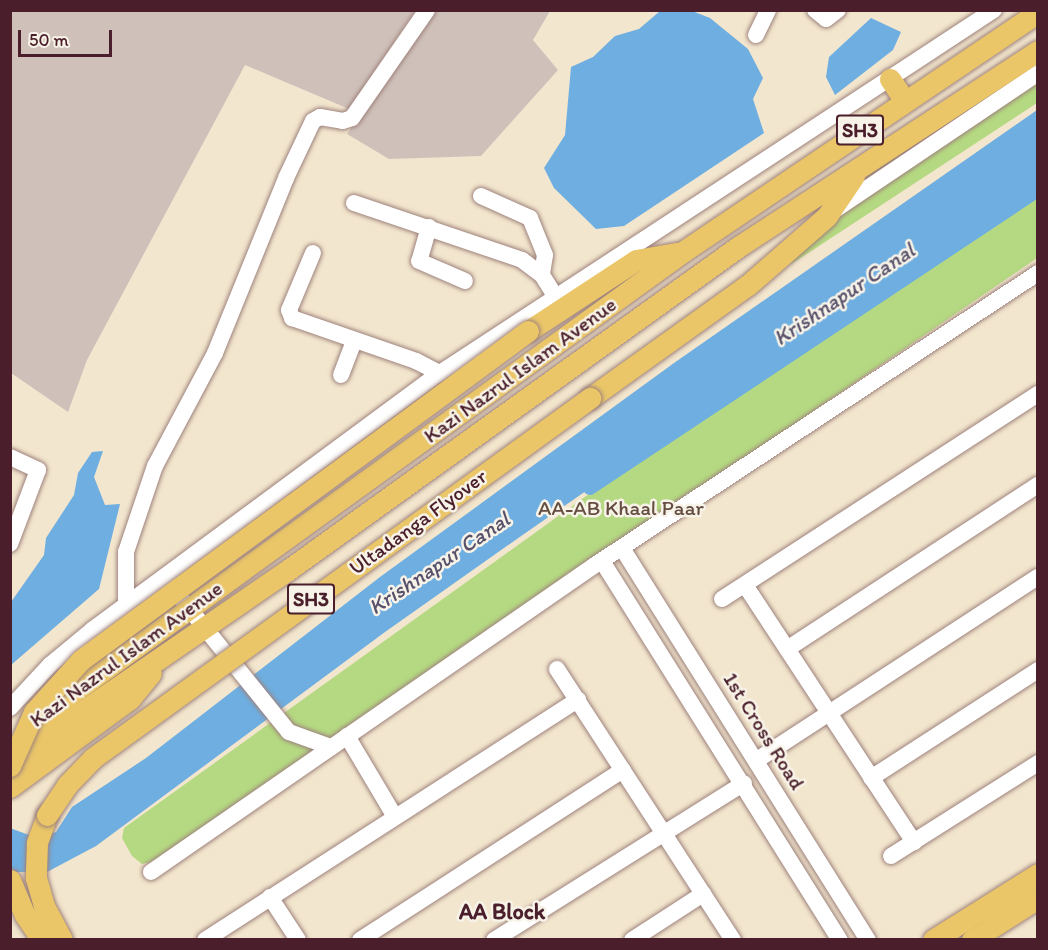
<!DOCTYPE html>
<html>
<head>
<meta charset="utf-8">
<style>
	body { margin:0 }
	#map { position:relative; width:1048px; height:950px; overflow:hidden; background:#f3e6ce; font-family:Itim,sans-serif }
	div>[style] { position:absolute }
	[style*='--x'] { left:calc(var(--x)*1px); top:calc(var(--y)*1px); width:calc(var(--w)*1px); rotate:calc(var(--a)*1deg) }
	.industrial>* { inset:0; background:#cfc1ba }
	.green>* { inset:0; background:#b5d982 }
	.water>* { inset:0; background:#6eaee1 }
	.canal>* { height:14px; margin:-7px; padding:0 7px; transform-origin:7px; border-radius:7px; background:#6eaee1 }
	.roads { filter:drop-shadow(0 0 2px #9e827c) drop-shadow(0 0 2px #9e827c) }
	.minor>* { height:16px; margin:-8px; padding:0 8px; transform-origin:8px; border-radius:8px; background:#fff }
	.major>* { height:21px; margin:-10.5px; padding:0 10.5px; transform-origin:10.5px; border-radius:10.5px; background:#eac669 }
	.bridges { filter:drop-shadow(0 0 2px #9e827c) drop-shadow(0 0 2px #9e827c) }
	.major-bridge>* { height:21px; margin:-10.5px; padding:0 10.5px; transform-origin:10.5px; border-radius:10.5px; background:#eac669 }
	span { translate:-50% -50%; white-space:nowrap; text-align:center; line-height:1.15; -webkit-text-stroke:5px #f7f3e8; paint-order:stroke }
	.shield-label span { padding:2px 4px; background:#f7f3e8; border:2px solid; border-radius:4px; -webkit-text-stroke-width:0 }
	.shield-label { font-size:20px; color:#4a1f2b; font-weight:700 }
	.street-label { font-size:21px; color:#4a1f2b }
	.park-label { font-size:21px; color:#654e41 }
	.water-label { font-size:22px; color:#57516b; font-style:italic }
	.neighbourhood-label { font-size:22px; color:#4a1f2b; font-weight:700 }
	.frame { position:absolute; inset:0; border:12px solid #4a1f2b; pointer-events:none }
	.scale { position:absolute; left:18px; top:30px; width:94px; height:27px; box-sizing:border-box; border:3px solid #4a1f2b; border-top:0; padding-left:8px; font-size:18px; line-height:21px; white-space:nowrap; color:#4a1f2b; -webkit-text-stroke:4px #f7f3e8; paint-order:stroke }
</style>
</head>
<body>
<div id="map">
	<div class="industrial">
		<i style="clip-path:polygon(10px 11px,415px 11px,349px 109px,245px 65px,87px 360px,68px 412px,11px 373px)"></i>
		<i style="clip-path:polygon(433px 11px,550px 11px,533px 40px,558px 70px,481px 156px,389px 159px,347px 134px)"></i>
	</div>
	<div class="green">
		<i style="clip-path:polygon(1037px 67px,1037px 103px,790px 265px,869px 172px)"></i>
		<i style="clip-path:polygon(1037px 190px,1037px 258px,158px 860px,142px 864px,132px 856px,122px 838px,124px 828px,589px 494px)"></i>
	</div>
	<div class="water">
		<i style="clip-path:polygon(660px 11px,692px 11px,710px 18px,748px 49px,763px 78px,753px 99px,764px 133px,624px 226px,596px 229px,554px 188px,544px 168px,565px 135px,571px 67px,593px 57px,615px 36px,639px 29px)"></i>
		<i style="clip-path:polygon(871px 18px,901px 32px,893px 50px,835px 95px,826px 77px,829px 57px)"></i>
		<i style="clip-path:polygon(1037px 110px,1037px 186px,724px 395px,524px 534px,385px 632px,96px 846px,47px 872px,11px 872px,10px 828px,37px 838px,56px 832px,72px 807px,146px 758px,380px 577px,674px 363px)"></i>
		<i style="clip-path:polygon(103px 451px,94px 477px,105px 505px,120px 504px,99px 589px,11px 665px,11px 602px,44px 555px,46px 538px,74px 495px,78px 473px,92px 452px)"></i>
	</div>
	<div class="canal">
		<i style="--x:590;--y:488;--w:538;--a:-33.63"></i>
	</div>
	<div class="roads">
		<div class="minor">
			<i style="--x:815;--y:10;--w:14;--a:39"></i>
			<i style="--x:826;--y:19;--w:15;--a:-37"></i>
			<i style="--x:756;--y:35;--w:28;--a:-64"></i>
			<i style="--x:481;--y:196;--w:54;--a:24.2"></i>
			<i style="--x:530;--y:218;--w:40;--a:68"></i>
			<i style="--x:545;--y:255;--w:20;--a:99"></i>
			<i style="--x:354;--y:203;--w:177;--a:18.7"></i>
			<i style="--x:522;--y:260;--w:25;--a:37"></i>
			<i style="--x:542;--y:275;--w:25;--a:58"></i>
			<i style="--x:835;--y:210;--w:245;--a:-34"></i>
			<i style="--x:429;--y:227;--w:35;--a:106"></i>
			<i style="--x:419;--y:261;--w:50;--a:23.5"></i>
			<i style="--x:313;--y:253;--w:62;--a:112.8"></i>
			<i style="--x:289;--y:310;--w:9;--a:69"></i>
			<i style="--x:292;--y:318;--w:131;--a:19.1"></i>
			<i style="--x:416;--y:361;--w:27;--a:27"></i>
			<i style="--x:341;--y:375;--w:36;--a:-69"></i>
			<i style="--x:10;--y:457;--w:31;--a:25"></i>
			<i style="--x:38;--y:470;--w:79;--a:110.7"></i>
			<i style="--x:622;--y:548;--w:463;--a:57.9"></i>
			<i style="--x:602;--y:561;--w:448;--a:57.9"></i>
			<i style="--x:167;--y:581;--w:194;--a:51.1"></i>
			<i style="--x:289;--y:732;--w:45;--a:19.7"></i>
			<i style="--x:745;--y:585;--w:308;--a:56.7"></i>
			<i style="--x:722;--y:599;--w:377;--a:-33"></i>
			<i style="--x:126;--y:605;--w:53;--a:-90"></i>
			<i style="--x:126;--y:552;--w:91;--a:-71.4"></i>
			<i style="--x:155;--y:466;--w:128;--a:-62"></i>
			<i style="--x:215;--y:353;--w:189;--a:-67.9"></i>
			<i style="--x:286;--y:178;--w:63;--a:-64.7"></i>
			<i style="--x:313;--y:121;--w:8;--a:-30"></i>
			<i style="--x:320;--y:117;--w:23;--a:10"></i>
			<i style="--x:343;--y:121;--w:9;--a:-18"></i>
			<i style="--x:352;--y:118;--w:131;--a:-55.2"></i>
			<i style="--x:787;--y:649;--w:300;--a:-33.2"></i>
			<i style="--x:557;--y:669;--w:323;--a:57"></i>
			<i style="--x:10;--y:708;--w:59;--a:-47.1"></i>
			<i style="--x:50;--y:665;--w:55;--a:-39.8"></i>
			<i style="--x:92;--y:630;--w:429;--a:-36.5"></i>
			<i style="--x:437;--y:375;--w:666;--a:-33.24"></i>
			<i style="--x:347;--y:736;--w:92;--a:59.3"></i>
			<i style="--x:757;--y:760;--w:335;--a:-33.1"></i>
			<i style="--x:871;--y:778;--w:199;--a:-32.9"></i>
			<i style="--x:891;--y:856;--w:174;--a:-32.3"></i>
			<i style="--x:151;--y:872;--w:540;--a:-34.66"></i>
			<i style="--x:595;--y:565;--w:531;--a:-33.39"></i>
			<i style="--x:270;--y:897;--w:51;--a:56.9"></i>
			<i style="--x:205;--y:940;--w:444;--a:-32.8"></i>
			<i style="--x:360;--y:940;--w:313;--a:-32.9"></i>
			<i style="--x:494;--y:940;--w:295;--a:-32.1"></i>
			<i style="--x:632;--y:940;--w:85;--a:-32.9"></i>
		</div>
		<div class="major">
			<i style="--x:890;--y:79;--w:25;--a:56"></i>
			<i style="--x:528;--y:331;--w:129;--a:-33.3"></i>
			<i style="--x:636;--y:260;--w:42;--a:-9.7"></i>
			<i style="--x:590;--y:398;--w:194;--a:-35.6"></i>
			<i style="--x:748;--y:285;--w:105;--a:-41.1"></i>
			<i style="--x:827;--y:216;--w:48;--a:-56"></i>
			<i style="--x:32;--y:722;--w:804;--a:-35.84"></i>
			<i style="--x:684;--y:251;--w:427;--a:-34"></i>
			<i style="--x:10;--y:761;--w:337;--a:-34.5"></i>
			<i style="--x:288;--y:570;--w:554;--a:-35.67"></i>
			<i style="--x:738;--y:247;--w:358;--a:-33.2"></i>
			<i style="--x:10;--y:787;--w:149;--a:-36.3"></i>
			<i style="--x:130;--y:699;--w:33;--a:-51"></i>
			<i style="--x:47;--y:815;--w:30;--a:110"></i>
			<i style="--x:37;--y:843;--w:35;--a:92"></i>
			<i style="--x:36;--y:878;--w:29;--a:74"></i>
			<i style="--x:44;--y:906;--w:38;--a:62"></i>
			<i style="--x:10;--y:880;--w:38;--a:67"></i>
			<i style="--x:25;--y:915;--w:30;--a:56"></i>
			<i style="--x:933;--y:940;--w:124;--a:-32.2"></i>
			<i style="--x:972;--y:940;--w:78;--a:-32.5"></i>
		</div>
	</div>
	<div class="bridges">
		<div class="major-bridge">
			<i style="--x:10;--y:766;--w:59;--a:-66"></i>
			<i style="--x:34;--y:712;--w:70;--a:-47.9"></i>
			<i style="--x:81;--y:660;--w:555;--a:-36.35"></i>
			<i style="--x:47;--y:815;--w:36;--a:-56"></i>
			<i style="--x:67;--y:785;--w:37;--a:-46"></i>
			<i style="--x:93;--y:758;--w:614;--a:-35.92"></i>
		</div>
	</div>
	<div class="shield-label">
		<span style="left:860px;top:130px">SH3</span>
		<span style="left:311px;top:599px">SH3</span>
	</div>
	<div class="street-label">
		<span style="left:520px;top:370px;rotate:-36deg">Kazi Nazrul Islam Avenue</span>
		<span style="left:418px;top:522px;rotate:-36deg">Ultadanga Flyover</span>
		<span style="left:126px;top:654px;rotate:-36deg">Kazi Nazrul Islam Avenue</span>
		<span style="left:764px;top:731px;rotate:58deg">1st Cross Road</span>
	</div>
	<div class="park-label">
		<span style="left:621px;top:508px">AA-AB Khaal Paar</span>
	</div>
	<div class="water-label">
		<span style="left:844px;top:294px;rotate:-34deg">Krishnapur Canal</span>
		<span style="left:439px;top:563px;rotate:-34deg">Krishnapur Canal</span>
	</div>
	<div class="neighbourhood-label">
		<span style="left:502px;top:912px">AA Block</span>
	</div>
	<div class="frame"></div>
	<div class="scale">50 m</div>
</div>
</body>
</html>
